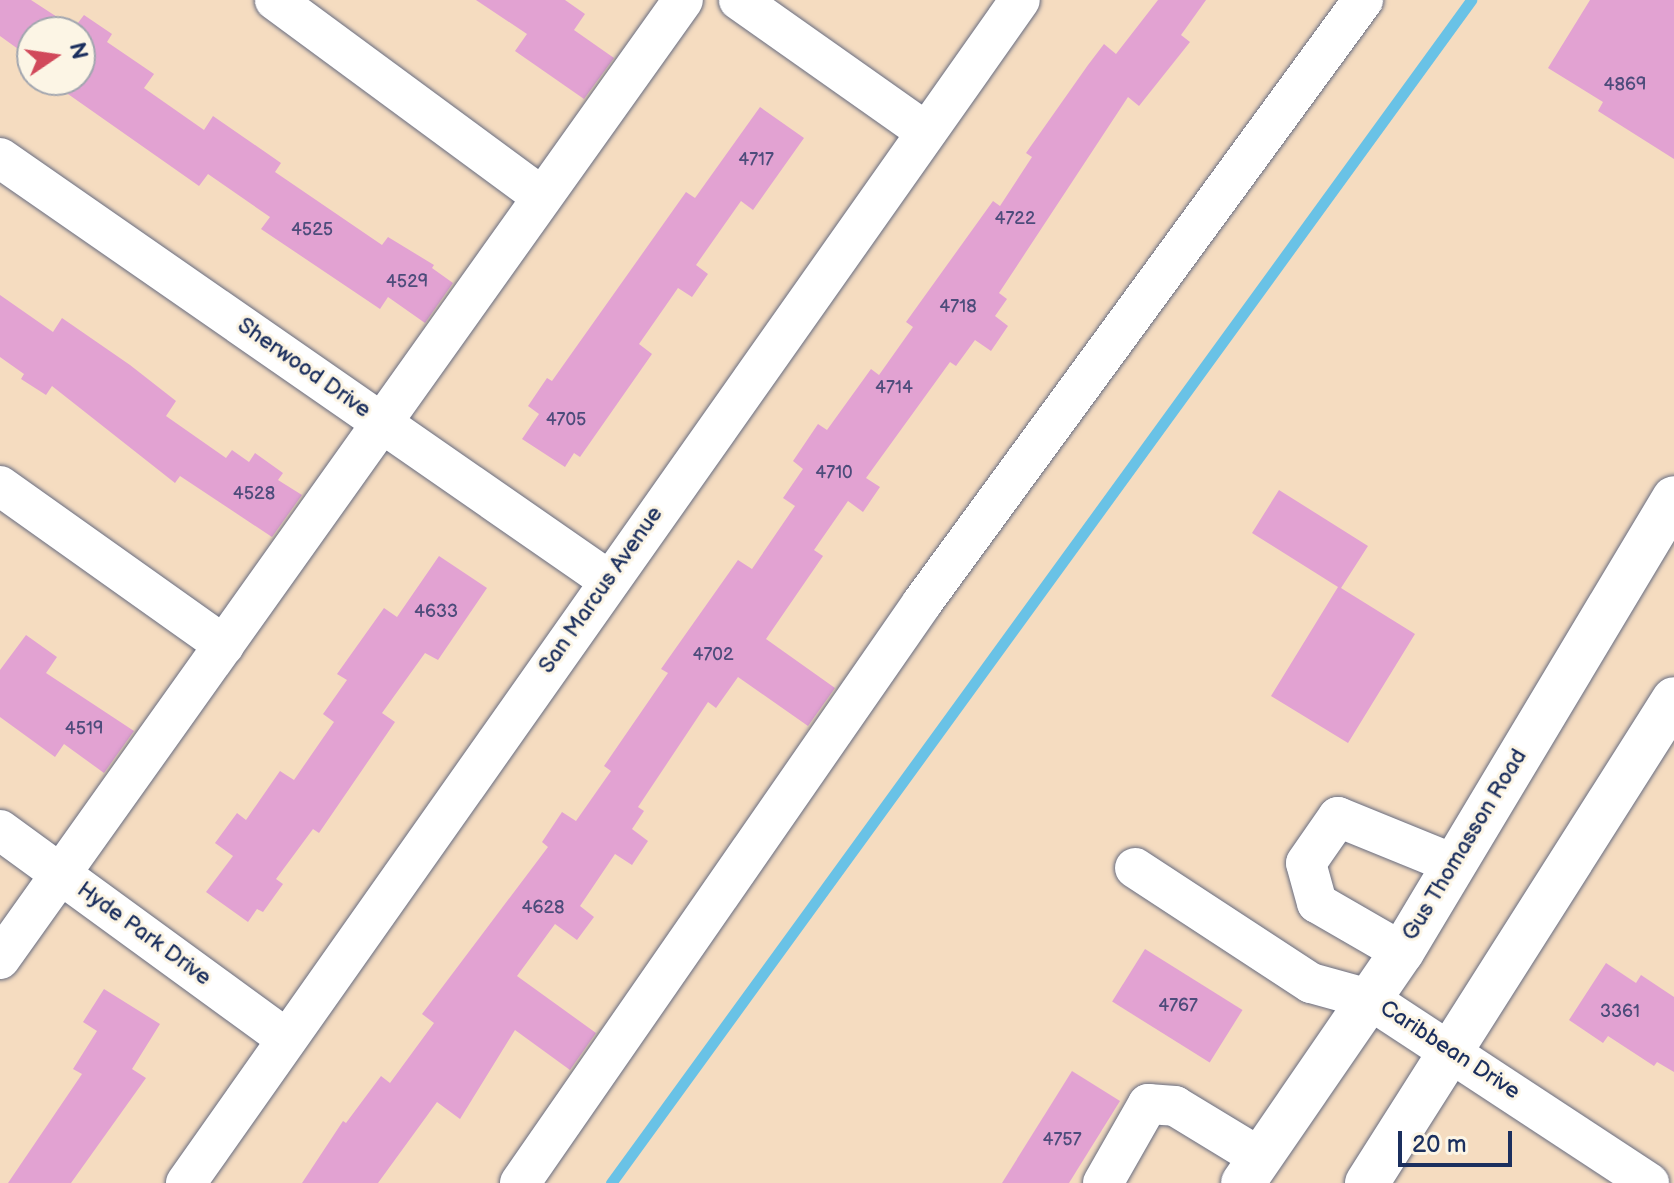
<!DOCTYPE html>
<html>
<head>
<meta charset="utf-8">
<style>
	body { margin:0 }
	#map { position:relative; width:1674px; height:1183px; overflow:hidden; background:#f5dcc0; font-family:"Balsamiq Sans",sans-serif }
	div>[style] { position:absolute }
	[style*='--x'] { left:calc(var(--x)*1px); top:calc(var(--y)*1px); width:calc(var(--w)*1px); rotate:calc(var(--a)*1deg) }
	.stream>* { height:11px; margin:-5.5px; padding:0 5.5px; transform-origin:5.5px; border-radius:5.5px; background:#69c2e6 }
	.building>* { inset:0; background:#e2a2d2; transform-origin:0 0 }
	.roads { filter:drop-shadow(0 0 2px #676c80) drop-shadow(0 0 2px #676c80) }
	.minor>* { height:40px; margin:-20px; padding:0 20px; transform-origin:20px; border-radius:20px; background:#fff }
	.major>* { height:44px; margin:-22px; padding:0 22px; transform-origin:22px; border-radius:22px; background:#fff }
	span { translate:-50% -50%; white-space:nowrap; text-align:center; line-height:1.15; -webkit-text-stroke:6px #fcf5e5; paint-order:stroke }
	.number-label { font-size:18px; color:#4d4c7b }
	.number-label span { -webkit-text-stroke-width:0 }
	.street-label { font-size:22px; color:#1b2f5e }
	.north { position:absolute; left:16px; top:16px; width:80px; height:80px; box-sizing:border-box; background:#fcf5e5; border:2px solid #a2a6af; border-radius:50%; rotate:77deg; font-size:22px; font-weight:700; line-height:32px; text-align:center; color:#1b2f5e }
	.north::after { content:''; display:block; margin:auto; width:28px; height:36px; background:#d1495b; clip-path:polygon(50% 0,100% 100%,50% 72%,0 100%) }
	.scale { position:absolute; left:1398px; top:1131px; width:114px; height:36px; box-sizing:border-box; border:4px solid #1b2f5e; border-top:0; padding-left:10px; font-size:24px; line-height:28px; white-space:nowrap; color:#1b2f5e; -webkit-text-stroke:6px #fcf5e5; paint-order:stroke }
</style>
</head>
<body>
<div id="map">
	<div class="stream">
		<i style="--x:611;--y:1183;--w:1463;--a:-53.98"></i>
	</div>
	<div class="building">
		<i style="clip-path:polygon(0 0,31px 0,74px 28px,84px 15px,112px 34px,107px 42px,154px 74px,144px 88px,204px 130px,213px 116px,281px 163px,275px 172px,382px 245px,388px 237px,434px 265px,432px 268px,453px 283px,425px 323px,388px 297px,380px 309px,261px 229px,270px 217px,208px 174px,199px 186px,48px 80px,80px 80px,80px 32px,32px 32px,32px 59px,0 36px)"></i>
		<i style="clip-path:polygon(476px 0,565px 0,585px 14px,574px 30px,614px 58px,584px 99px,515px 51px,527px 34px)"></i>
		<i style="clip-path:polygon(1158px 0,1206px 0,1181px 35px,1190px 42px,1139px 106px,1128px 97px,999px 293px,1007px 299px,995px 316px,1008px 326px,991px 351px,975px 340px,956px 366px,950px 362px,866px 478px,880px 487px,863px 512px,848px 501px,814px 550px,823px 556px,766px 639px,835px 688px,808px 726px,738px 677px,716px 708px,708px 702px,638px 807px,644px 811px,632px 829px,648px 841px,632px 865px,615px 854px,580px 906px,594px 917px,577px 940px,555px 924px,517px 976px,596px 1033px,570px 1070px,515px 1030px,460px 1119px,437px 1102px,378px 1183px,302px 1183px,343px 1121px,346px 1123px,381px 1076px,390px 1083px,434px 1023px,422px 1014px,548px 847px,542px 842px,562px 812px,576px 821px,611px 771px,604px 766px,668px 673px,661px 669px,738px 560px,752px 569px,795px 506px,783px 498px,803px 469px,793px 461px,818px 424px,827px 430px,871px 369px,879px 375px,913px 327px,906px 322px,993px 201px,1000px 206px,1032px 157px,1026px 153px,1088px 65px,1104px 44px,1116px 54px)"></i>
		<i style="clip-path:polygon(1590px 0,1674px 0,1674px 159px,1598px 111px,1603px 102px,1548px 68px)"></i>
		<i style="clip-path:polygon(760px 107px,804px 138px,753px 210px,741px 201px,696px 265px,708px 274px,692px 297px,678px 288px,639px 344px,652px 354px,580px 457px,574px 453px,565px 467px,522px 439px,539px 414px,528px 406px,547px 378px,552px 381px,686px 192px,695px 198px)"></i>
		<i style="clip-path:polygon(0 295px,53px 332px,62px 318px,130px 365px,176px 401px,166px 416px,226px 458px,232px 450px,249px 462px,255px 453px,283px 473px,278px 480px,302px 495px,272px 537px,180px 476px,175px 483px,52px 386px,46px 395px,21px 379px,24px 374px,0 357px)"></i>
		<i style="clip-path:polygon(1279px 490px,1368px 546px,1341px 588px,1415px 634px,1348px 743px,1271px 696px,1338px 587px,1252px 533px)"></i>
		<i style="clip-path:polygon(439px 556px,487px 588px,438px 660px,425px 653px,382px 713px,395px 722px,319px 833px,313px 829px,276px 879px,283px 884px,263px 912px,257px 909px,248px 922px,206px 892px,233px 856px,215px 843px,237px 813px,246px 820px,280px 771px,294px 780px,334px 722px,323px 714px,347px 680px,337px 674px,384px 608px,397px 617px)"></i>
		<i style="clip-path:polygon(26px 635px,57px 657px,46px 673px,134px 731px,104px 773px,64px 744px,55px 757px,0 717px,0 670px)"></i>
		<i style="left:1145px;top:949px;width:115px;height:62px;rotate:32deg"></i>
		<i style="clip-path:polygon(1606px 963px,1636px 983px,1641px 975px,1674px 997px,1674px 1072px,1657px 1062px,1654px 1066px,1608px 1036px,1603px 1043px,1569px 1020px)"></i>
		<i style="clip-path:polygon(104px 989px,160px 1024px,132px 1069px,146px 1078px,71px 1183px,8px 1183px,82px 1074px,73px 1069px,97px 1031px,83px 1022px)"></i>
		<i style="clip-path:polygon(1072px 1071px,1120px 1101px,1069px 1183px,1002px 1183px)"></i>
	</div>
	<div class="roads">
		<div class="minor">
			<i style="--x:275;--y:0;--w:330;--a:36.4"></i>
			<i style="--x:739;--y:0;--w:229;--a:35.2"></i>
			<i style="--x:0;--y:158;--w:740;--a:34.76"></i>
			<i style="--x:0;--y:486;--w:275;--a:35.4"></i>
			<i style="--x:0;--y:830;--w:355;--a:36.1"></i>
			<i style="--x:1135;--y:868;--w:210;--a:33.2"></i>
			<i style="--x:1311;--y:983;--w:60;--a:15.4"></i>
			<i style="--x:1369;--y:999;--w:335;--a:33.3"></i>
			<i style="--x:1402;--y:952;--w:98;--a:-150"></i>
			<i style="--x:1317;--y:903;--w:41;--a:-105.4"></i>
			<i style="--x:1306;--y:863;--w:56;--a:-55.2"></i>
			<i style="--x:1338;--y:817;--w:124;--a:22.2"></i>
			<i style="--x:0;--y:959;--w:1177;--a:-54.54"></i>
			<i style="--x:186;--y:1183;--w:1447;--a:-54.82"></i>
			<i style="--x:520;--y:1183;--w:706;--a:-55.27"></i>
			<i style="--x:922;--y:603;--w:747;--a:-53.82"></i>
			<i style="--x:1103;--y:1183;--w:91;--a:-60.3"></i>
			<i style="--x:1148;--y:1104;--w:27;--a:4"></i>
			<i style="--x:1175;--y:1106;--w:98;--a:31.3"></i>
		</div>
		<div class="major">
			<i style="--x:1243;--y:1183;--w:280;--a:-55.5"></i>
			<i style="--x:1402;--y:952;--w:529;--a:-59.07"></i>
			<i style="--x:1367;--y:1183;--w:573;--a:-57.61"></i>
		</div>
	</div>
	<div class="number-label">
		<span style="left:1625px;top:85px">4869</span>
		<span style="left:756px;top:160px">4717</span>
		<span style="left:1015px;top:219px">4722</span>
		<span style="left:312px;top:230px">4525</span>
		<span style="left:407px;top:282px">4529</span>
		<span style="left:958px;top:307px">4718</span>
		<span style="left:894px;top:388px">4714</span>
		<span style="left:566px;top:420px">4705</span>
		<span style="left:834px;top:473px">4710</span>
		<span style="left:254px;top:494px">4528</span>
		<span style="left:436px;top:612px">4633</span>
		<span style="left:713px;top:655px">4702</span>
		<span style="left:84px;top:729px">4519</span>
		<span style="left:543px;top:908px">4628</span>
		<span style="left:1178px;top:1006px">4767</span>
		<span style="left:1620px;top:1012px">3361</span>
		<span style="left:1062px;top:1140px">4757</span>
	</div>
	<div class="street-label">
		<span style="left:304px;top:368px;rotate:35deg">Sherwood Drive</span>
		<span style="left:601px;top:590px;rotate:-55deg">San Marcus Avenue</span>
		<span style="left:1465px;top:845px;rotate:-59deg">Gus Thomasson Road</span>
		<span style="left:144px;top:934px;rotate:36deg">Hyde Park Drive</span>
		<span style="left:1450px;top:1050px;rotate:33deg">Caribbean Drive</span>
	</div>
	<div class="north">N</div>
	<div class="scale">20 m</div>
</div>
</body>
</html>
